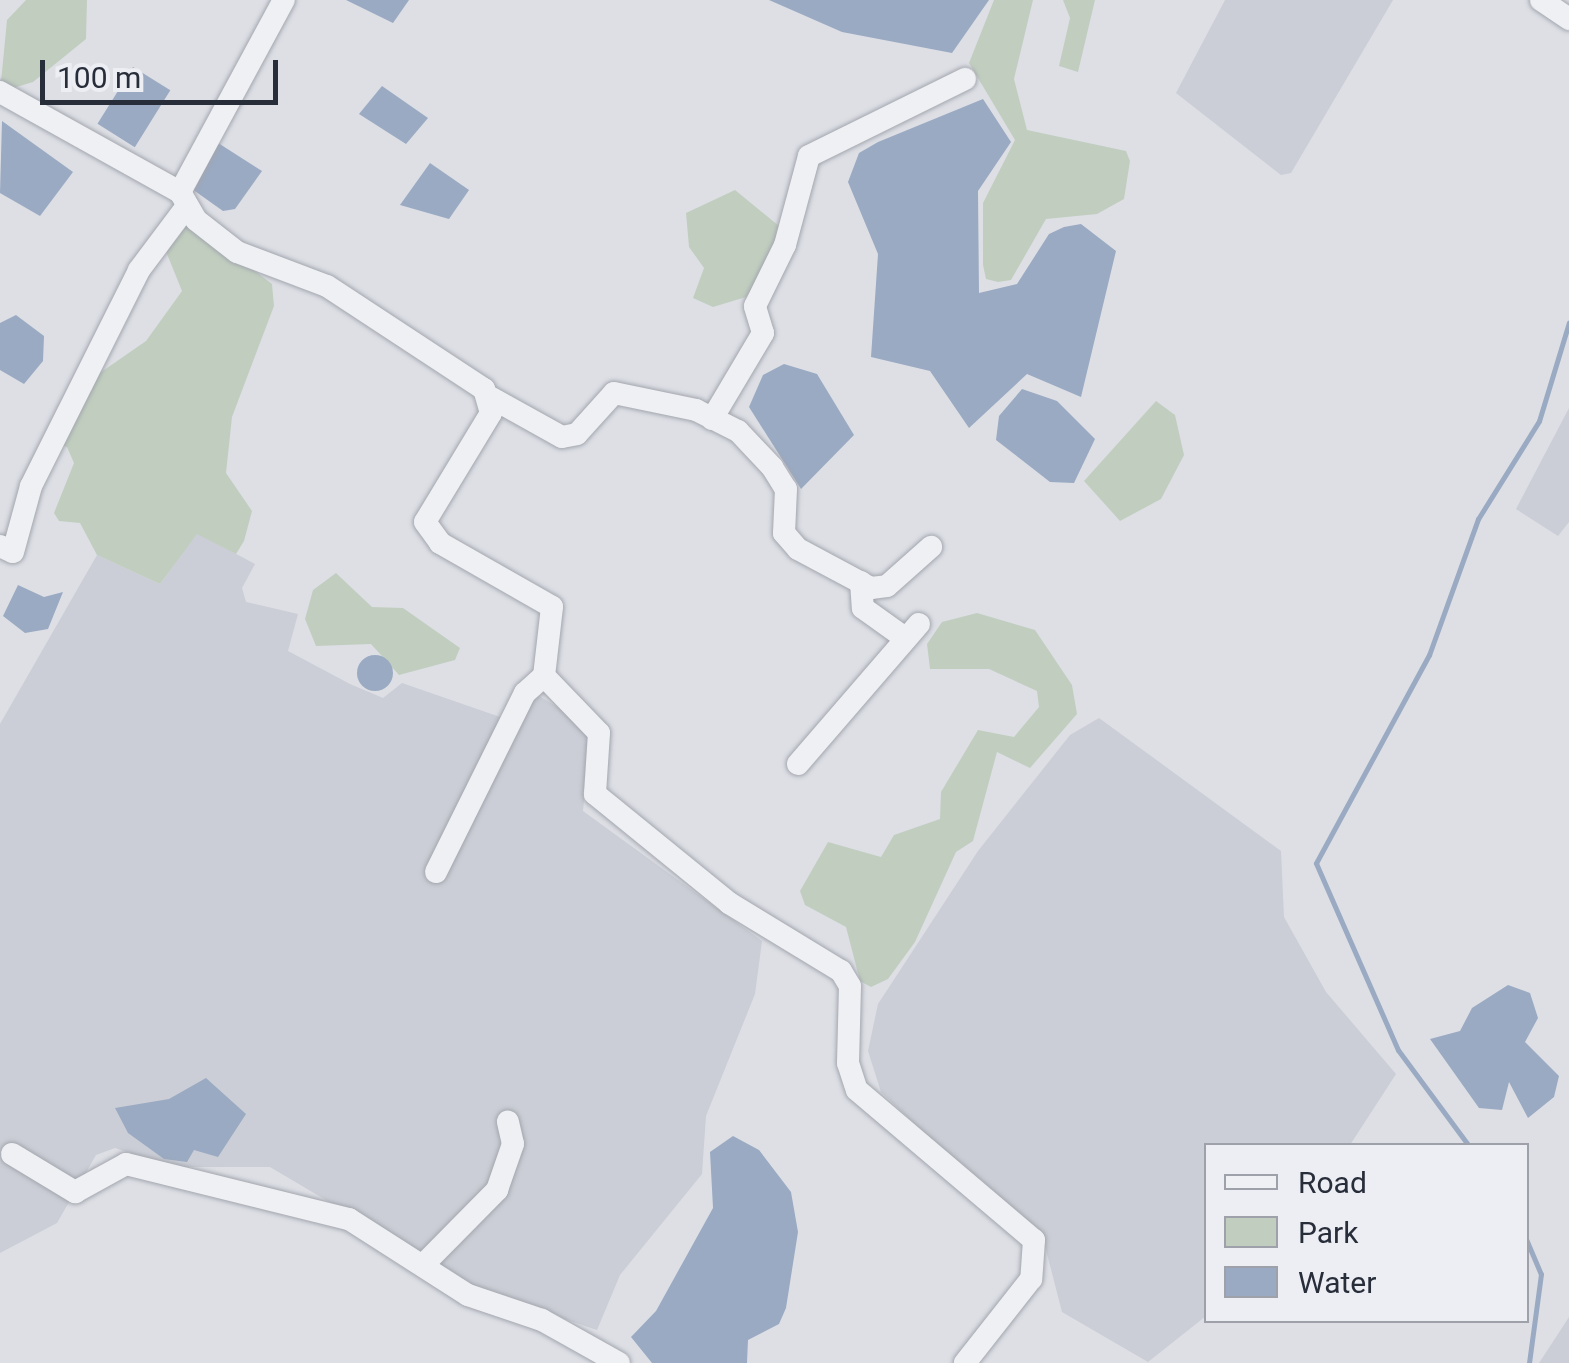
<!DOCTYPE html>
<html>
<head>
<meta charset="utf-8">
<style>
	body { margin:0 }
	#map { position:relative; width:1569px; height:1363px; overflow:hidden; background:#dddfe5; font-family:Roboto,sans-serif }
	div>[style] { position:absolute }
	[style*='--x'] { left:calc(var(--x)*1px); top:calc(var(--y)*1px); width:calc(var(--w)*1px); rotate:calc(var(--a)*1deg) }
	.built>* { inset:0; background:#cbced6 }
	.green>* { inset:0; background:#c1cebf }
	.water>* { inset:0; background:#9aaac2; transform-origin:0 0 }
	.round { border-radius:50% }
	.stream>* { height:5px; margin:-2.5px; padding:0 2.5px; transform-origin:2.5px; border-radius:2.5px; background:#9aaac2 }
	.roads { filter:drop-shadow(0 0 2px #a3a6ae) drop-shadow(0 0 2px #a3a6ae) }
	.minor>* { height:22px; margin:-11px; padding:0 11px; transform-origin:11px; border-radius:11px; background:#eff0f4 }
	span { translate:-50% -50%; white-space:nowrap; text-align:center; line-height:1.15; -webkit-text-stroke:10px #eceef3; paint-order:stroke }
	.legend { position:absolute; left:1204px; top:1143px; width:325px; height:180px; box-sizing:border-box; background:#eceef3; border:2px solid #9ea1a9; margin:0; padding:12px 18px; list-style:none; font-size:30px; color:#282d3a }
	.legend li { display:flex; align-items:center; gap:20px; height:50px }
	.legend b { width:50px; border:2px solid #9ea1a9 }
	.scale { position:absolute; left:40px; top:60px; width:238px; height:45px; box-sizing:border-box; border:5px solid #282d3a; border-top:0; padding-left:12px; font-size:30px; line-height:35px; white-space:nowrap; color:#282d3a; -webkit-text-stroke:8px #eceef3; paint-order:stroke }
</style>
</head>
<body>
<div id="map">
	<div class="built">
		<i style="clip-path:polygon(1225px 0,1393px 0,1291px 173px,1281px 175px,1176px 93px)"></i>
		<i style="clip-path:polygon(1569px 408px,1569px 522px,1558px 536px,1516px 509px)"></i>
		<i style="clip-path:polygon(197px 533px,255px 564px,242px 588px,246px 602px,298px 614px,288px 651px,350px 684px,383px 698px,402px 683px,503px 718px,524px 687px,591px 727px,583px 811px,762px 941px,755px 994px,706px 1116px,702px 1174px,620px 1275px,597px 1330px,478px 1290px,270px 1167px,170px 1167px,115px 1148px,96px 1155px,57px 1223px,0 1253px,0 724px,97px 555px,160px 584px)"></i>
		<i style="clip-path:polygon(1099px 718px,1281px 851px,1284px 917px,1326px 992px,1396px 1074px,1350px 1145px,1206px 1146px,1206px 1316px,1148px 1362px,1062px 1312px,1045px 1246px,881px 1092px,868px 1051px,878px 1004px,978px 851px,1070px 735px)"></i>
		<i style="clip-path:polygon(1569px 1317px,1569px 1363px,1539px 1363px,1545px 1354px)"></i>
	</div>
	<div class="green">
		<i style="clip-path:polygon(26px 0,87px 0,86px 39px,33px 82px,0 92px,7px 20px)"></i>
		<i style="clip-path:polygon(994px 0,1033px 0,1014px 79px,1027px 130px,1126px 151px,1130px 161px,1124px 199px,1097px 214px,1046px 219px,1011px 280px,998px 282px,986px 279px,983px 265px,983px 203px,1015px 140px,969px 63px)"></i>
		<i style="clip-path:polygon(1063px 0,1095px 0,1078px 72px,1059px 66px,1070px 18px)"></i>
		<i style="clip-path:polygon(735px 190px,779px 226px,767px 268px,746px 297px,713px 307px,693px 298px,704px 268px,689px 247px,686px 213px)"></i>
		<i style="clip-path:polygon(193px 224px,272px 284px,274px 306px,232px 417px,226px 473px,252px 511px,244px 541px,236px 554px,197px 534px,160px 584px,97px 555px,80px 523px,59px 521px,54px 513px,74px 463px,67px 447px,49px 442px,94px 377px,146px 341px,182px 291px,165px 249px,176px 225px)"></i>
		<i style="clip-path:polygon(1156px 401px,1175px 415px,1184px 455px,1161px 499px,1120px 521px,1084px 481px)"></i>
		<i style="clip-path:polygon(336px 573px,372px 607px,403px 608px,460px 648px,455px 660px,399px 675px,371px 644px,316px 646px,305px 619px,313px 590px)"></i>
		<i style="clip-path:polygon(977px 613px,1035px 630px,1072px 685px,1077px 714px,1030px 768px,997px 752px,973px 841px,956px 852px,915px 942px,888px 979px,871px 987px,860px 981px,846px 927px,805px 905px,800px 891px,828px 842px,881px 857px,894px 835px,940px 819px,941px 792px,978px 730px,1014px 737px,1039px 707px,1037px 691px,989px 669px,930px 669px,927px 644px,942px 622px)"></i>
	</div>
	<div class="water">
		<i style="clip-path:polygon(346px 0,409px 0,393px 23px)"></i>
		<i style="clip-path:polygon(769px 0,989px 0,952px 53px,842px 32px)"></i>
		<i style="left:133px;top:67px;width:44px;height:67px;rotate:32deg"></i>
		<i style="clip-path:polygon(382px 86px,428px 118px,406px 144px,359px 114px)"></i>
		<i style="clip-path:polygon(983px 99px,1011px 142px,978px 191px,979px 293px,1017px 284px,1049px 234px,1064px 227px,1081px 224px,1116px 251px,1081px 397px,1027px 374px,969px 428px,930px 371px,871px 357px,878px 254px,848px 182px,859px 153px,878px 142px)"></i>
		<i style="clip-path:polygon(2px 121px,73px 172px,40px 216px,0 193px)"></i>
		<i style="clip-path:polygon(215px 141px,262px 171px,235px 209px,223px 211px,192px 189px)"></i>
		<i style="clip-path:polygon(430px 163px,469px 190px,449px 219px,400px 205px)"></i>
		<i style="clip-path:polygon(16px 315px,44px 336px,43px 361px,24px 384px,0 370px,0 323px)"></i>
		<i style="clip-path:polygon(784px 364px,817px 374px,854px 435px,801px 489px,749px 407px,763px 375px)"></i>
		<i style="clip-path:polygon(1022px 389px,1057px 401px,1095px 439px,1074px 483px,1050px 482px,996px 440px,999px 416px)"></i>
		<i style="clip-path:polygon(18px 585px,44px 597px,63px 592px,48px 629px,25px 633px,3px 616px)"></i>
		<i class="round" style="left:357px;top:655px;width:36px;height:36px"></i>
		<i style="clip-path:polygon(1508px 985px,1530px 993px,1538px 1018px,1525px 1042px,1559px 1076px,1554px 1097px,1528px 1118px,1509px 1082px,1502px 1110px,1479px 1108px,1430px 1039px,1460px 1031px,1472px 1008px)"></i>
		<i style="clip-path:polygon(206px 1078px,246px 1114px,218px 1157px,194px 1150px,187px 1162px,164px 1159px,128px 1133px,115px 1108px,169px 1099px)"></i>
		<i style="clip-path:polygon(733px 1136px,759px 1150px,791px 1192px,798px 1232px,786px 1308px,779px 1324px,748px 1340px,747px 1363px,652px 1363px,631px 1337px,656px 1311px,713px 1208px,710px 1152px)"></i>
	</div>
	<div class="stream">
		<i style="--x:1469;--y:1146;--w:119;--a:-126.5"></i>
		<i style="--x:1398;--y:1050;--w:204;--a:-113.7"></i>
		<i style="--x:1316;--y:863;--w:237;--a:-61.5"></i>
		<i style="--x:1429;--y:655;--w:145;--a:-70.2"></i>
		<i style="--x:1478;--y:519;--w:115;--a:-58.1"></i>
		<i style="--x:1539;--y:421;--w:103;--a:-73.1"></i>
		<i style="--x:1526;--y:1239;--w:38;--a:67"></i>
		<i style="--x:1541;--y:1274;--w:90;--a:97.7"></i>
	</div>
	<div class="roads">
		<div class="minor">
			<i style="--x:1541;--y:0;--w:34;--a:34"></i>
			<i style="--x:0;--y:92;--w:206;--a:29.1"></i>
			<i style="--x:180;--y:192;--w:32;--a:60"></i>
			<i style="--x:196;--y:220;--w:52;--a:38"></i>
			<i style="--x:237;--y:252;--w:96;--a:20.7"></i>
			<i style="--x:327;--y:286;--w:188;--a:33.3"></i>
			<i style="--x:484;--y:389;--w:25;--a:74"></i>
			<i style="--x:491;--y:413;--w:127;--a:121.2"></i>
			<i style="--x:425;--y:522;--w:26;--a:54"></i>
			<i style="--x:440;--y:543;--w:129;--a:29.7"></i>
			<i style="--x:552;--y:607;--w:69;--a:96.6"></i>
			<i style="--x:544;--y:676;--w:79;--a:46"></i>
			<i style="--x:599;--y:733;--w:61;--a:93.8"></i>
			<i style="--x:595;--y:794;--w:173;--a:39.1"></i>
			<i style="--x:729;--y:903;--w:131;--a:31.3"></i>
			<i style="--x:841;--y:971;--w:17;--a:59"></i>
			<i style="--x:850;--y:986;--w:77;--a:91.5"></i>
			<i style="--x:848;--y:1063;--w:28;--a:72"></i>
			<i style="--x:857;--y:1090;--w:232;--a:40.3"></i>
			<i style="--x:1034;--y:1240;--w:39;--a:94"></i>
			<i style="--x:1031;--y:1279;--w:107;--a:128.2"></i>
			<i style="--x:180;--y:192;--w:218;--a:-61.6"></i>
			<i style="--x:490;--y:397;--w:82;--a:29.1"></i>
			<i style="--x:562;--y:437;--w:15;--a:-11"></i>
			<i style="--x:577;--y:434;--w:55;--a:-47.9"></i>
			<i style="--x:614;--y:393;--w:84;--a:11.7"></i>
			<i style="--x:696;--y:410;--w:47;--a:26.6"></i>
			<i style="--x:738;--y:431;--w:50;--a:46.6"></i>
			<i style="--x:772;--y:467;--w:26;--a:58"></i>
			<i style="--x:786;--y:489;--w:44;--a:92.6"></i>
			<i style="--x:784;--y:533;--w:21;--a:49"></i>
			<i style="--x:798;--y:549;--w:83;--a:28.1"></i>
			<i style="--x:871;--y:588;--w:16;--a:-7"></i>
			<i style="--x:887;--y:586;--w:59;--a:-41.6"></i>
			<i style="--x:712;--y:419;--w:100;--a:-59.3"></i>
			<i style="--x:763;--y:333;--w:28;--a:-107"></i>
			<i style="--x:755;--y:306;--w:68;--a:-63.8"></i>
			<i style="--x:785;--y:245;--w:92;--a:-74.9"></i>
			<i style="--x:809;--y:156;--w:174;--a:-26.3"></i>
			<i style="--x:0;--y:546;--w:14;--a:25"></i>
			<i style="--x:13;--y:552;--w:68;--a:-74.7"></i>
			<i style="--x:31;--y:486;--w:241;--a:-63.4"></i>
			<i style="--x:139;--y:270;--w:80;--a:-53.1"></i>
			<i style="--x:861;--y:582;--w:26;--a:86"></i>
			<i style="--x:863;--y:608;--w:52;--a:35.5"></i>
			<i style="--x:798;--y:764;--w:185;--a:-49.2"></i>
			<i style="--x:436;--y:872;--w:200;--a:-63.6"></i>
			<i style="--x:525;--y:693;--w:25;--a:-42"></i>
			<i style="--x:12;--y:1154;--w:74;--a:31.1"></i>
			<i style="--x:75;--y:1192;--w:58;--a:-28.8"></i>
			<i style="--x:126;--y:1164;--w:230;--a:13.9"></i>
			<i style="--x:349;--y:1219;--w:141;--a:32.6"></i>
			<i style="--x:468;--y:1295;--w:78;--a:18.7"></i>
			<i style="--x:542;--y:1320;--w:88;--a:29.2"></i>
			<i style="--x:425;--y:1263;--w:103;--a:-45.4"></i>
			<i style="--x:497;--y:1190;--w:49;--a:-70.8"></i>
			<i style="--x:513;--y:1144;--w:23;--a:-103"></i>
		</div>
	</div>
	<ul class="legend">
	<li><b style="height:12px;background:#eff0f4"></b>Road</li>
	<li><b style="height:28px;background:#c1cebf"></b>Park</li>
	<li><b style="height:28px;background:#9aaac2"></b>Water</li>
	</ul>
	<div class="scale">100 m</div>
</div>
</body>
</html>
